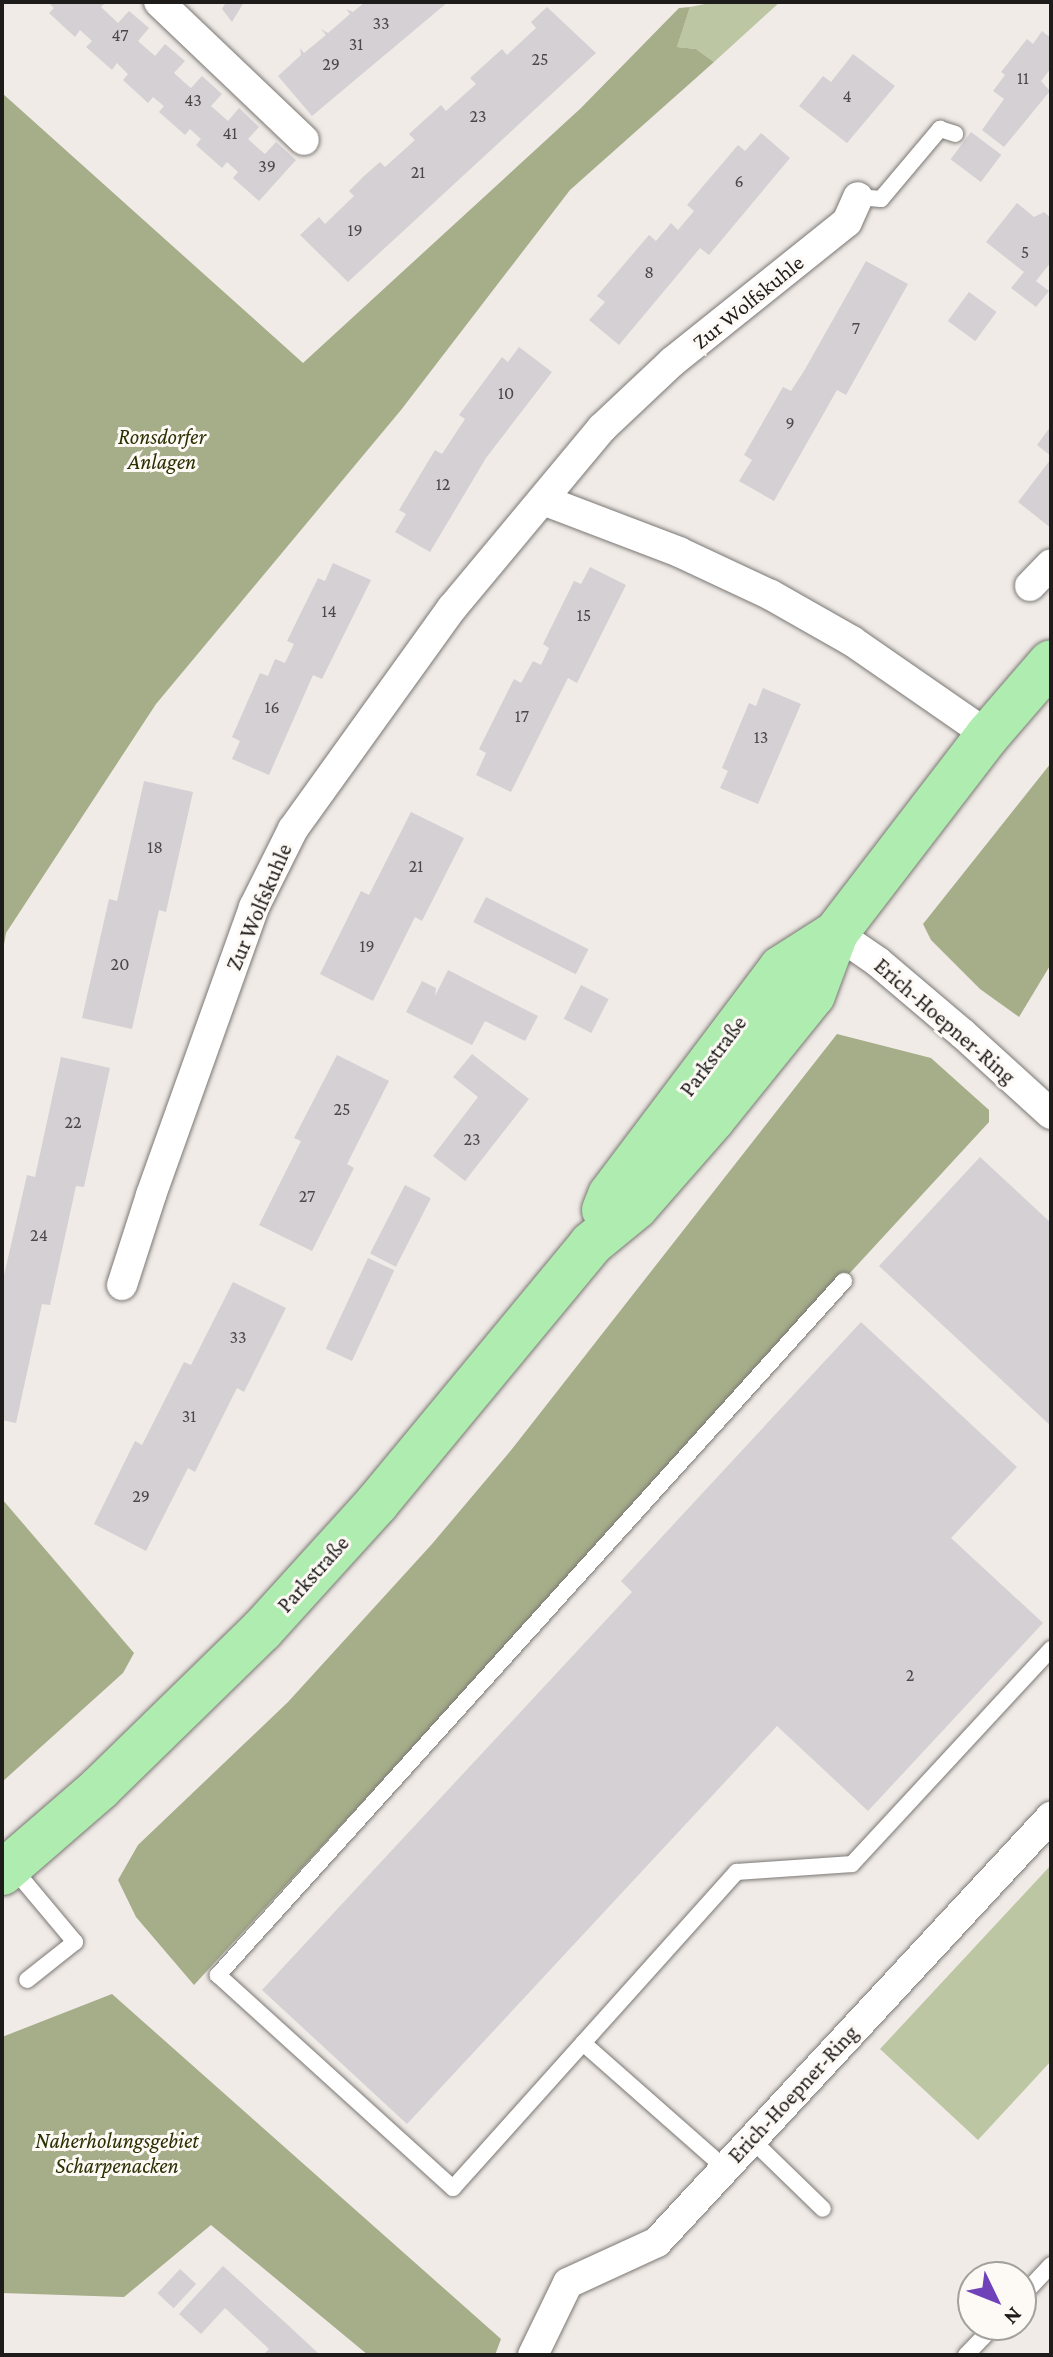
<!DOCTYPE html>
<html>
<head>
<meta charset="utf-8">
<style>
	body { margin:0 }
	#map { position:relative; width:1053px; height:2357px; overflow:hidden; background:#f0ebe7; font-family:"Crimson Pro",serif }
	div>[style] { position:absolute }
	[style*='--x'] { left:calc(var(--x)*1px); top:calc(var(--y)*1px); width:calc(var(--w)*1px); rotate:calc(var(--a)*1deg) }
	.green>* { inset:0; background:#bdc6a2 }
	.forest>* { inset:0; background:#a5ad89 }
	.building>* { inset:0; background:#d4d0d4; transform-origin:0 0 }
	.roads { filter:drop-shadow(0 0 2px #7b7774) drop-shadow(0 0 2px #7b7774) }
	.lane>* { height:16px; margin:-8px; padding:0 8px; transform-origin:8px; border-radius:8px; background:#fff }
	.street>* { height:30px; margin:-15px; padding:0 15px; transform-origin:15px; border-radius:15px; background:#fff }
	.primary>* { height:44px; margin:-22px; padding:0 22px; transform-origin:22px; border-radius:22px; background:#afecb0 }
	span { translate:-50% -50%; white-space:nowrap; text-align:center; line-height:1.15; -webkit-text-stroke:6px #fdf9f5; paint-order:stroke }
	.number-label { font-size:18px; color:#4b4948 }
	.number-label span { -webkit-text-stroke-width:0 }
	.street-label { font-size:22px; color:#1d1c1a }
	.park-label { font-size:22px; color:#293002; font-style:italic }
	.frame { position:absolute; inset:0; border:4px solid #1d1c1a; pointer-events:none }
	.north { position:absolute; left:957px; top:2261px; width:80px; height:80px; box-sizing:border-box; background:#fdf9f5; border:2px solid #a3a19d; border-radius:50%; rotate:133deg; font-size:22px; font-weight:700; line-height:32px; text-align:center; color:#1d1c1a }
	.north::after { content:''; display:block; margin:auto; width:28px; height:36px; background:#7042ba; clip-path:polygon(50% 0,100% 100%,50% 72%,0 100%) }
</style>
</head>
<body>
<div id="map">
	<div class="green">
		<i style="clip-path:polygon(715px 2px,780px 2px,714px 62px,696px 49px,677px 47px,690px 7px)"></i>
		<i style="clip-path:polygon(1051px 1865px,1051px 2061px,978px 2140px,880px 2049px)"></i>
	</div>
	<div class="forest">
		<i style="clip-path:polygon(690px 7px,677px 47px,696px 49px,714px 62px,570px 190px,401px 410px,156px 704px,6px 933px,2px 956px,2px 93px,303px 363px,581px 108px,679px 8px)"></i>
		<i style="clip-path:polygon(1051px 763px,1051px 964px,1019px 1017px,980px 989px,931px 940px,923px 924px)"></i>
		<i style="clip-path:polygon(837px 1034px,931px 1058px,989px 1110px,989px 1122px,194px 1985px,136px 1917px,118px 1880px,138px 1845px,288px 1702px,432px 1544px,512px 1449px)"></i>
		<i style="clip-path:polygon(2px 1499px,134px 1653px,123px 1673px,2px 1782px)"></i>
		<i style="clip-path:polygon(112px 1994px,501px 2339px,495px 2355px,368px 2355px,211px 2225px,124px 2297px,2px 2293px,2px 2037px)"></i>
	</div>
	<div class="building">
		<i style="clip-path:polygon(48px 2px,106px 2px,101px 7px,118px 23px,129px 11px,149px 28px,138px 41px,155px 56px,165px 44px,185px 61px,174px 73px,185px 83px,191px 88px,202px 76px,222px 94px,211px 106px,228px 121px,239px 108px,259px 127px,248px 139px,259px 149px,265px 154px,276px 142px,296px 160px,259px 201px,233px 178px,238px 172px,227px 162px,222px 168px,196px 145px,201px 139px,190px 129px,185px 135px,159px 112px,164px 106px,153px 97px,148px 103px,123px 80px,128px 74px,117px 63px,112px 70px,86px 47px,92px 41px,80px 30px,75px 37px,49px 13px,54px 8px)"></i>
		<i style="clip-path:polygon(226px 2px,244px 2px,232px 22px,222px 9px)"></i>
		<i style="clip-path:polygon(365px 2px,448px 2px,312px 116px,278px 76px,301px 55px,300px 48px,304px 53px,326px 35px,321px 29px,328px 33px,350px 14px,346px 9px,353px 12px)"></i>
		<i style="clip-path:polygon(547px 7px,596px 53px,348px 282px,300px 235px,319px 217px,325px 224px,354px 196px,349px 191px,364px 176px,380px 162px,385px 167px,415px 140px,409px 134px,441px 105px,446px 111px,476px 84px,470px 78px,502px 49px,507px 55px,536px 28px,531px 22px)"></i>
		<i style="clip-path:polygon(1042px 31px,1051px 38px,1051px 68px,1041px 81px,1050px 91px,1004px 147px,982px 130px,1004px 99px,993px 91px,1005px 75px,1001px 72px,1027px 39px,1033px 44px)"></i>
		<i style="clip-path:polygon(853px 54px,895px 86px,847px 143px,799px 106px,823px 76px,831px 82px)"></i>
		<i style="left:971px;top:132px;width:38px;height:34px;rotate:37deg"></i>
		<i style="clip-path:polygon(761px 133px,790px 158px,709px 255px,700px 248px,619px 345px,589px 320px,605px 302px,597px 296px,649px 235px,656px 241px,671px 223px,678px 230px,694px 211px,687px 205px,738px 145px,745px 151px)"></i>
		<i style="clip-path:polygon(1017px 203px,1034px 217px,1044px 212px,1051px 218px,1051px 262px,1036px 281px,1049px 291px,1036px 307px,1011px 288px,1024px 272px,986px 242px)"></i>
		<i style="clip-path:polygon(866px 261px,908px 284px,846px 395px,837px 390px,774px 501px,739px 481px,752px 460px,744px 455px,783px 387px,791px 391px,804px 371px)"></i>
		<i style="left:969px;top:292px;width:34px;height:36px;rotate:36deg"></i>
		<i style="clip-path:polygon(519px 347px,552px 372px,486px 458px,430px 552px,395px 532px,406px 514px,399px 510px,435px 450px,442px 454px,465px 419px,459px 415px,502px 357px,508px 362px)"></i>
		<i style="clip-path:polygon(1051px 426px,1051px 456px,1037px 445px)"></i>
		<i style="clip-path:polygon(1051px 459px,1051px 528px,1018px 502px)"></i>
		<i style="clip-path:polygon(333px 563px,371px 580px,322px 679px,313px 675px,269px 775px,232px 759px,240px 741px,232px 737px,260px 673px,268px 676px,275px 659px,285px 663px,294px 644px,287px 641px,318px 578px,325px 581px)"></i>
		<i style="clip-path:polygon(590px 567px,626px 585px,577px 683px,568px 678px,511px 792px,476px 775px,486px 753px,479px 749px,514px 679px,521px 683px,533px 661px,541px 665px,549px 648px,543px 644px,574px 581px,581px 584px)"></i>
		<i style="clip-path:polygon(763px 688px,801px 704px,758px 804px,720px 788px,728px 771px,722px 768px,749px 703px,756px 706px)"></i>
		<i style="clip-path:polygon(144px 781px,193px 792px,166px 912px,159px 910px,132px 1029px,82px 1018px,109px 899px,117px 901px)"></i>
		<i style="clip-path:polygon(411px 812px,464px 838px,422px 921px,415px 917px,373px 1001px,320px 974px,361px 891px,369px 895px)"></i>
		<i style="left:486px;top:897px;width:115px;height:28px;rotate:27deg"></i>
		<i style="clip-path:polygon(448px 970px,538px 1016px,525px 1041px,485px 1021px,472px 1045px,406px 1012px,422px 981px,436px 988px,435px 996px)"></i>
		<i style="left:581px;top:985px;width:31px;height:38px;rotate:27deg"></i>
		<i style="clip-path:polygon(472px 1054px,529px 1099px,465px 1181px,433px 1156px,478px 1097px,453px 1077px)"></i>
		<i style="clip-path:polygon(337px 1055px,389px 1081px,347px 1164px,354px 1168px,312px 1251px,259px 1225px,301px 1141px,294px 1138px)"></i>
		<i style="clip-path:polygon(61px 1057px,110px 1068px,84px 1187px,76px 1186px,50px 1305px,42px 1304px,16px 1423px,2px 1420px,2px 1284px,27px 1175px,35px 1177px)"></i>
		<i style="clip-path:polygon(980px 1157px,1051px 1223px,1051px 1426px,879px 1266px)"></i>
		<i style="left:405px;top:1185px;width:29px;height:77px;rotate:27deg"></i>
		<i style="left:368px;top:1258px;width:29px;height:100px;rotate:25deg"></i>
		<i style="clip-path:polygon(233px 1282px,286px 1308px,244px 1392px,237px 1388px,195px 1472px,188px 1468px,146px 1551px,94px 1524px,135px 1441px,142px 1445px,184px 1362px,191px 1365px)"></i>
		<i style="clip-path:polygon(861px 1322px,1017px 1467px,951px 1538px,1043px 1623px,868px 1811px,777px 1726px,407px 2124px,262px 1990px,632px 1592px,621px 1581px)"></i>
		<i style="clip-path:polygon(223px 2266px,289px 2326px,320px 2355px,263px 2355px,269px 2349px,225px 2308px,201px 2334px,179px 2314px)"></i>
		<i style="left:180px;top:2269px;width:22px;height:33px;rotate:43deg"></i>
	</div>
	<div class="roads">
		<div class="lane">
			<i style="--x:858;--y:197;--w:23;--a:5"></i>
			<i style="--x:881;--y:199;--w:92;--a:-49.9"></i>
			<i style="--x:940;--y:129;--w:16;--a:18"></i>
			<i style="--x:844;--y:1281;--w:935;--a:132.05"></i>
			<i style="--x:218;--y:1975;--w:317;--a:42.2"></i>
			<i style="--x:453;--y:2188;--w:425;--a:-48.1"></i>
			<i style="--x:737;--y:1872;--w:115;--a:-4"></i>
			<i style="--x:852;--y:1864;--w:293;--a:-47.2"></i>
			<i style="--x:12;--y:1867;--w:98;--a:50"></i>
			<i style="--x:75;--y:1942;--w:61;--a:141.6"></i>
			<i style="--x:583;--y:2043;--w:189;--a:41.4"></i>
			<i style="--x:751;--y:2139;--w:100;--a:44.2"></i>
			<i style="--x:1021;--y:2297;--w:44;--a:-46.8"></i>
			<i style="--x:966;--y:2355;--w:42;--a:-46"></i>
		</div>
		<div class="street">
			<i style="--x:159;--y:2;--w:200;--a:43.6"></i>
			<i style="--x:543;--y:500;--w:146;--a:20.9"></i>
			<i style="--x:679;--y:552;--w:102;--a:25.1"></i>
			<i style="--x:771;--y:595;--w:93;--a:29.6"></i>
			<i style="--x:852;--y:641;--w:165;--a:34.7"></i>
			<i style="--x:1030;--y:586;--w:30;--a:-46"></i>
			<i style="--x:836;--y:933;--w:51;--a:34.6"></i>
			<i style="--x:878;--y:962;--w:111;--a:40.3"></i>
			<i style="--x:963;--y:1034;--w:119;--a:42.3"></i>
			<i style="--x:122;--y:1285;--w:95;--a:-72.1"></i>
			<i style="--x:151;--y:1195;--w:306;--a:-70.3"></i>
			<i style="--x:254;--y:907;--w:87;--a:-63.4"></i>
			<i style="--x:293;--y:829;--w:272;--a:-54.3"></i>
			<i style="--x:452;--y:608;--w:234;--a:-50.2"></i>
			<i style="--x:602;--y:428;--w:96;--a:-43.3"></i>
			<i style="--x:672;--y:362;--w:224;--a:-38.7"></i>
			<i style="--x:847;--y:222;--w:27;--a:-66"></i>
			<i style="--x:533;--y:2355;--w:80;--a:-64.1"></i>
			<i style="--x:568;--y:2283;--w:98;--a:-24.7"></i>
			<i style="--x:657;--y:2242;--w:580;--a:-47.17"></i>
		</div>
		<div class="primary">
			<i style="--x:604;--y:1210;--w:16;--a:-68"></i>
			<i style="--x:610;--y:1195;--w:284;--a:-53"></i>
			<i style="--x:781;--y:968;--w:65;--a:-32.5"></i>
			<i style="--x:2;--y:1873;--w:130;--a:-40.9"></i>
			<i style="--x:100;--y:1788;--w:226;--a:-44.3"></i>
			<i style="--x:262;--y:1630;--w:171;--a:-47.8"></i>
			<i style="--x:377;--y:1503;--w:336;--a:-50.4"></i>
			<i style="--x:591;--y:1244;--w:58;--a:-39.4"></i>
			<i style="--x:636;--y:1207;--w:117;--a:-48.8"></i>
			<i style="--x:713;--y:1119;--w:159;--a:-51.1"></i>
			<i style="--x:813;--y:995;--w:66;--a:-69.6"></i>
			<i style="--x:836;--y:933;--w:250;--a:-52.5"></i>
			<i style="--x:988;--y:735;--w:96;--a:-49.2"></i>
		</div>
	</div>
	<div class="number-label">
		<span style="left:381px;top:23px">33</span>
		<span style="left:120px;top:35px">47</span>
		<span style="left:356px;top:44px">31</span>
		<span style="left:540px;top:59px">25</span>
		<span style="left:331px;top:64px">29</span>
		<span style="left:1023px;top:78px">11</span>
		<span style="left:847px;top:96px">4</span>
		<span style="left:193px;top:100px">43</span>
		<span style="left:478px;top:116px">23</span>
		<span style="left:230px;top:133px">41</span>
		<span style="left:267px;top:166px">39</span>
		<span style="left:418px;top:172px">21</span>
		<span style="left:739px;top:181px">6</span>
		<span style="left:355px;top:230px">19</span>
		<span style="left:1025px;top:252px">5</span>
		<span style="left:649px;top:272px">8</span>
		<span style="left:856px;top:328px">7</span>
		<span style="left:506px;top:393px">10</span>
		<span style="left:790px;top:423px">9</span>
		<span style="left:443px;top:484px">12</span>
		<span style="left:329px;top:611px">14</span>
		<span style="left:584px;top:615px">15</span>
		<span style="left:272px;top:707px">16</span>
		<span style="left:522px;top:716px">17</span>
		<span style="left:761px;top:737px">13</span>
		<span style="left:155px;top:847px">18</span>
		<span style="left:416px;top:866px">21</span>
		<span style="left:367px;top:946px">19</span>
		<span style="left:120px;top:964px">20</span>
		<span style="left:342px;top:1109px">25</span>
		<span style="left:73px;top:1122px">22</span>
		<span style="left:472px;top:1139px">23</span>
		<span style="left:307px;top:1196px">27</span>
		<span style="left:39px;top:1235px">24</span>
		<span style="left:238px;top:1337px">33</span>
		<span style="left:189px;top:1416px">31</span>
		<span style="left:141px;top:1496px">29</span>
		<span style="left:910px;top:1675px">2</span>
	</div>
	<div class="street-label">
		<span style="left:748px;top:302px;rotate:-39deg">Zur Wolfskuhle</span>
		<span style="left:259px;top:907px;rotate:-67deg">Zur Wolfskuhle</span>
		<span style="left:945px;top:1021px;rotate:41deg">Erich-Hoepner-Ring</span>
		<span style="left:713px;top:1056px;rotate:-53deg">Parkstraße</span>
		<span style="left:313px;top:1574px;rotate:-48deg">Parkstraße</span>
		<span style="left:793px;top:2094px;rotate:-47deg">Erich-Hoepner-Ring</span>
	</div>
	<div class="park-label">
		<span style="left:162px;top:449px">Ronsdorfer<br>Anlagen</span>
		<span style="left:117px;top:2153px">Naherholungsgebiet<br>Scharpenacken</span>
	</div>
	<div class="frame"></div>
	<div class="north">N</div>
</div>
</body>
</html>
